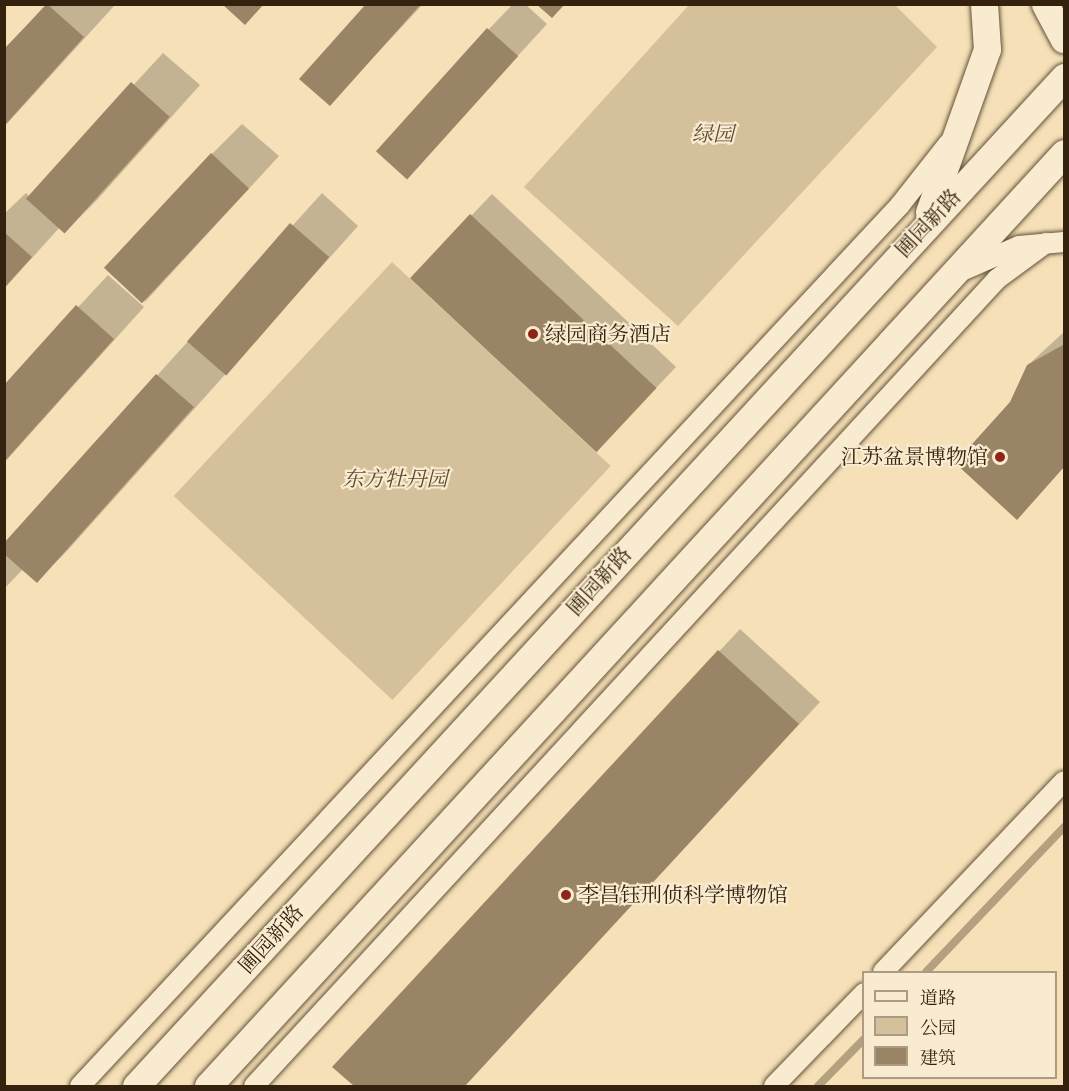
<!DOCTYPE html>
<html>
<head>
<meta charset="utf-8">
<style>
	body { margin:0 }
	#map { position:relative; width:1069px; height:1091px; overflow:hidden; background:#f5e0b7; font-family:"IM FELL French Canon","Noto Serif SC",serif }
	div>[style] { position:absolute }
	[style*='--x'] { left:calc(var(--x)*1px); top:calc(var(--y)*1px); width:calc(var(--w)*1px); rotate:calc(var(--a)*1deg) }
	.green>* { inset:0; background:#d4c09a; transform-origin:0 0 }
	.shadow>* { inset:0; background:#0003 }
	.stream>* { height:8px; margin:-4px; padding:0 4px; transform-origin:4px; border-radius:4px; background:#b49f7e }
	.building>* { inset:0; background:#998566; transform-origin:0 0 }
	.roads { filter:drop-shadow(0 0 2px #655238) drop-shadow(0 0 2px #655238) }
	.street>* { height:20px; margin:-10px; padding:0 10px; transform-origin:10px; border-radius:10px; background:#f8ebd0 }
	.secondary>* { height:27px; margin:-13.5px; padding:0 13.5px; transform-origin:13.5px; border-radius:13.5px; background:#f8ebd0 }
	.dots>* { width:16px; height:16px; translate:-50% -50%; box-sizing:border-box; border:3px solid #f8ebd0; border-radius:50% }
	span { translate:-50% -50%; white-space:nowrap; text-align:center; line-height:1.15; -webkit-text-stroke:4.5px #f8ebd0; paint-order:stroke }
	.park-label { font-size:21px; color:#5d4a31; font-style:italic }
	.street-label { font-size:21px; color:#35220e }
	.poi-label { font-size:21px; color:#35220e }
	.left { translate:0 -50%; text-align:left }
	.right { translate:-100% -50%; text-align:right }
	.frame { position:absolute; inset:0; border:6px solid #35220e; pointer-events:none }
	.legend { position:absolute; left:862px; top:971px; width:195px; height:108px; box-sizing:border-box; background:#f8ebd0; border:2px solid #aa9b82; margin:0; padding:8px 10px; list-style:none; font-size:18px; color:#35220e }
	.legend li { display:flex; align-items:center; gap:12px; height:30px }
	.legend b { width:30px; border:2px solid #aa9b82 }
</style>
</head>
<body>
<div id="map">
	<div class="green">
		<i style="clip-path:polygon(689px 5px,895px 5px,937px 47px,678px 326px,524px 187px)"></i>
		<i style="left:392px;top:262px;width:299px;height:320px;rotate:43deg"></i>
	</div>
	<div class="shadow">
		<i style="clip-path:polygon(46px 4px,114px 6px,4px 127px,4px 51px)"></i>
		<i style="clip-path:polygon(368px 4px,423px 4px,330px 104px)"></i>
		<i style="clip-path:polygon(513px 4px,525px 4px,547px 24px,407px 177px,489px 29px)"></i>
		<i style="clip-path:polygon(163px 53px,200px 85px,96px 201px,65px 232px,60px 227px,4px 289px,4px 214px,26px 193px,30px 197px)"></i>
		<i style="clip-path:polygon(242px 124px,279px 156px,144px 303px,212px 154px)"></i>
		<i style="clip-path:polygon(322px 193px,358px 226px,67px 551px,37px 581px,23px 569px,4px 589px,4px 545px)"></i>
		<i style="clip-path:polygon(492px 194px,676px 367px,619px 427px,471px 216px)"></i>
		<i style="clip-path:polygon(108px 275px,144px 307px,4px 463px,4px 387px)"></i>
		<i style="clip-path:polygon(1064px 332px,1064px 467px,1033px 501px,1012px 403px,1028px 365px)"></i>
		<i style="clip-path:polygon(740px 629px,820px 702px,464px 1086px,357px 1086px,335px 1066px)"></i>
	</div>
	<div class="stream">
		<i style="--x:926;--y:972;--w:200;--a:-46.4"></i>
		<i style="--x:818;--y:1086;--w:66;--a:-45.6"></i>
	</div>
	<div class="building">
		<i style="clip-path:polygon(47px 4px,84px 37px,4px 126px,4px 49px)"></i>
		<i style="clip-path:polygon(222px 4px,264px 4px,245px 25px)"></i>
		<i style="clip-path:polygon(366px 4px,421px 4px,330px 106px,299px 79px)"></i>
		<i style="clip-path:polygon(536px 4px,565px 4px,552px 18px)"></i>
		<i style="left:487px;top:28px;width:42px;height:166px;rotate:42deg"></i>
		<i style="left:131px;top:82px;width:52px;height:157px;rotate:42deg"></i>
		<i style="left:211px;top:153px;width:52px;height:157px;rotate:43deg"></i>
		<i style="left:470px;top:214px;width:255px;height:88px;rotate:43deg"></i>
		<i style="left:290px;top:223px;width:52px;height:157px;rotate:41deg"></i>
		<i style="clip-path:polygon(4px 232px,32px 257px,4px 288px)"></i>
		<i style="clip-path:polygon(76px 305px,114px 339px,4px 462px,4px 385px)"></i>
		<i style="clip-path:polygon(1063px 345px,1064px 467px,1017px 520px,955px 463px,1010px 402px,1027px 365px)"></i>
		<i style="clip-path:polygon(156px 374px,194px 407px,37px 583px,4px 554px,4px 543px)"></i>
		<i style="clip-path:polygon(718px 650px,799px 724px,465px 1086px,354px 1086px,332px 1067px)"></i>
	</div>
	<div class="roads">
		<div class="street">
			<i style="--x:959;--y:272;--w:65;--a:-23.4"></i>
			<i style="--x:1019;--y:246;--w:45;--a:-5.1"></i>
			<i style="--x:883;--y:972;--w:263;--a:-46.5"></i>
			<i style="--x:80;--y:1086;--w:1204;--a:-47.05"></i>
			<i style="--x:900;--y:205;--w:78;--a:-51.8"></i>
			<i style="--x:254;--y:1086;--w:1097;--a:-47.36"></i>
			<i style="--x:997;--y:279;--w:61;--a:-36.3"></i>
			<i style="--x:774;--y:1086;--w:129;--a:-45.9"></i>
		</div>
		<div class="secondary">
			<i style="--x:1045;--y:4;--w:40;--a:62"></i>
			<i style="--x:929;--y:212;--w:173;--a:-70.4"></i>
			<i style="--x:987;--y:49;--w:45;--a:-93.8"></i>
			<i style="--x:136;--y:1086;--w:1371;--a:-47.39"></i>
			<i style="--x:208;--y:1086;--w:1266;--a:-47.46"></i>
		</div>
	</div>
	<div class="dots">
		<i style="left:533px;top:334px;background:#8f2418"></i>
		<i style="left:1000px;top:457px;background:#8f2418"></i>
		<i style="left:566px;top:895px;background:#8f2418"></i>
	</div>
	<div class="park-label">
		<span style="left:713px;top:134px">绿园</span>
		<span style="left:395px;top:479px">东方牡丹园</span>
	</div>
	<div class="street-label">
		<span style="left:928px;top:223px;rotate:-47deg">圃园新路</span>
		<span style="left:599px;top:581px;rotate:-48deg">圃园新路</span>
		<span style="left:271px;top:939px;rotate:-48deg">圃园新路</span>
	</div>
	<div class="poi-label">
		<span class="left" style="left:545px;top:334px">绿园商务酒店</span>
		<span class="right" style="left:988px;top:457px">江苏盆景博物馆</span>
		<span class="left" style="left:578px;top:895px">李昌钰刑侦科学博物馆</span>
	</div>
	<div class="frame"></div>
	<ul class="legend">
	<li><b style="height:8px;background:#f8ebd0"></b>道路</li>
	<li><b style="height:16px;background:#d4c09a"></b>公园</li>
	<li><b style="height:16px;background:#998566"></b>建筑</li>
	</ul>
</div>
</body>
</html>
